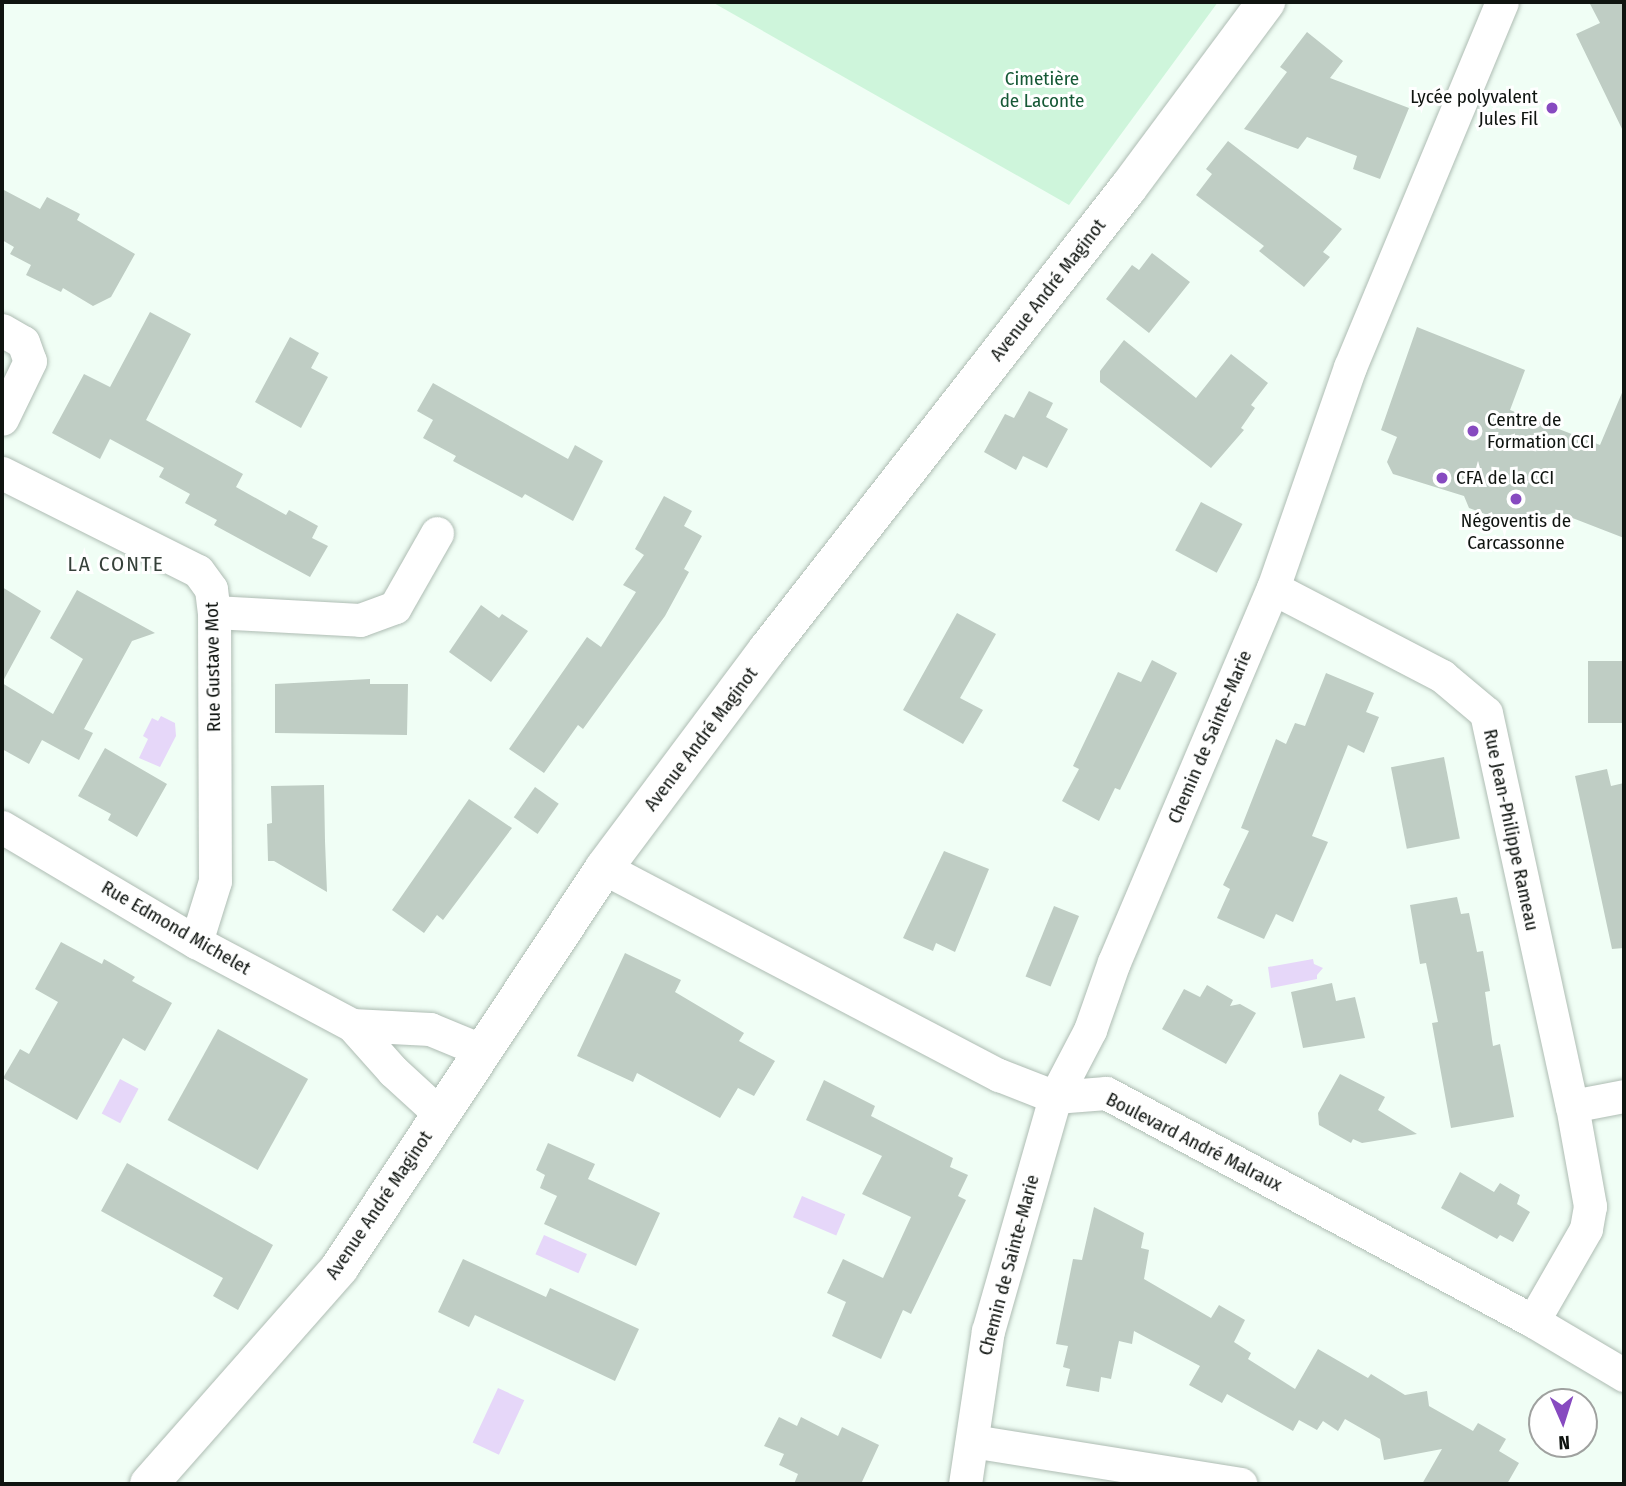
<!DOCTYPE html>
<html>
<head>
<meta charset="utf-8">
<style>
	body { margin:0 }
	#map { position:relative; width:1626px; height:1486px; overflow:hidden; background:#f0fef5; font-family:"Fira Sans Condensed",sans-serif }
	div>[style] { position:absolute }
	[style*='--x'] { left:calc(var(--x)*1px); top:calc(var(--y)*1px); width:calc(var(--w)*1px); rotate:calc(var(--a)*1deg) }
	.green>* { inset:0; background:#cef5db }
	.water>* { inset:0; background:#e6d7f9; transform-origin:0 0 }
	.building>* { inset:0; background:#bfcdc4; transform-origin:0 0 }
	.roads { filter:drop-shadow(0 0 2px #aebcb3) drop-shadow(0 0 2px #aebcb3) }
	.street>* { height:33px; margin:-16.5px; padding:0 16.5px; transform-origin:16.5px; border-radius:16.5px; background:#fff }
	.secondary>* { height:38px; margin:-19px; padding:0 19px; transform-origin:19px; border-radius:19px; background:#fff }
	.dots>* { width:19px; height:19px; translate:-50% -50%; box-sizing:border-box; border:4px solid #fff; border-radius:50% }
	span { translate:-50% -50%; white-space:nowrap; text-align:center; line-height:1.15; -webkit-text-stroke:6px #fff; paint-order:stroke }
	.park-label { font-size:19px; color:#165936 }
	.poi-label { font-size:19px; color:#0f1410 }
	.right { translate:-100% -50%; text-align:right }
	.left { translate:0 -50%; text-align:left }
	.street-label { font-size:19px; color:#0f1410 }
	.neighbourhood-label { font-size:21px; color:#354039; letter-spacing:2px }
	.frame { position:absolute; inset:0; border:4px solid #0f1410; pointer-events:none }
	.north { position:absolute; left:1528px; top:1388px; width:70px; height:70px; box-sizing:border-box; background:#fff; border:2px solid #9fa19f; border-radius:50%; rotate:177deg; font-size:19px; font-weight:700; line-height:28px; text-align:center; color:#0f1410 }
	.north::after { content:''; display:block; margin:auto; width:24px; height:32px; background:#874ac0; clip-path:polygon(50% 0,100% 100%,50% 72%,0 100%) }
</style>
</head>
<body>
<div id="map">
	<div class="green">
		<i style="clip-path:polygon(712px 2px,1218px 2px,1069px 205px)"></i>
	</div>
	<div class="water">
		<i style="clip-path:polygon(161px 716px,175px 723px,176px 736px,160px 767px,139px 758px,148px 739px,143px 736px,152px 718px,158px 721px)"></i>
		<i style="clip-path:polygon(1313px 959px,1314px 964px,1323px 968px,1317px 975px,1317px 979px,1271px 988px,1268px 967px)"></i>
		<i style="left:120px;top:1079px;width:21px;height:39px;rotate:28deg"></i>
		<i style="left:802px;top:1196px;width:47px;height:23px;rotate:23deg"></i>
		<i style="left:544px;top:1235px;width:47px;height:21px;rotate:24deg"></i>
		<i style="left:498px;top:1388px;width:29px;height:60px;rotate:25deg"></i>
	</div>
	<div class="building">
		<i style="clip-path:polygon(1589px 2px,1624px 2px,1624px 133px,1576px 34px,1600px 23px)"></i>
		<i style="clip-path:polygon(1307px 32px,1343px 61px,1330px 78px,1409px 108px,1380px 179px,1353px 169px,1357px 156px,1307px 137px,1298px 149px,1244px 129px,1287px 72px,1280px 67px)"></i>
		<i style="clip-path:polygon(1228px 141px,1342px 229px,1323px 252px,1330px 257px,1304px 287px,1259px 251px,1264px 246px,1196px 195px,1212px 174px,1206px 169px)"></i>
		<i style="clip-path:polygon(2px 189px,40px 209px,47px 197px,80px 214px,77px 220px,135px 254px,111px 297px,93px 306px,63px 288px,61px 292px,26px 275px,31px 265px,10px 254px,14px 247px,2px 240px)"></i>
		<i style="clip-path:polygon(1152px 253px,1190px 282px,1149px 333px,1106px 299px,1132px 265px,1139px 270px)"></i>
		<i style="clip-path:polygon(150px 312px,191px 334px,146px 420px,243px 474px,236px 487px,286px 515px,289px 510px,318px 526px,312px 538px,328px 546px,310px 577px,214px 525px,217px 520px,185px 503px,190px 494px,159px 477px,164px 468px,110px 439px,100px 459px,52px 433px,84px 374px,110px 387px)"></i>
		<i style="clip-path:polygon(1417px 327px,1525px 370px,1510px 410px,1600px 445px,1624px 388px,1624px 538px,1557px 512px,1527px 520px,1515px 515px,1501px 520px,1469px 508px,1464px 496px,1393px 474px,1387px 462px,1397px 437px,1381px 430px)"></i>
		<i style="clip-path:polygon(290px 337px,319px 353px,311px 368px,328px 377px,301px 428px,255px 402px)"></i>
		<i style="clip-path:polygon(1124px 340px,1196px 398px,1231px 354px,1268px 383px,1251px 405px,1255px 408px,1241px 428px,1244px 430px,1211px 468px,1100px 382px,1100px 371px)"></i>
		<i style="clip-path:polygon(433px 383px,568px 459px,575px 445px,603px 461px,573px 521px,525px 494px,522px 498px,453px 461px,456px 456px,423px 438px,433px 420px,417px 411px)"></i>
		<i style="clip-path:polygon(1029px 391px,1053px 403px,1046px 417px,1068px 429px,1047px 468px,1023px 456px,1016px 470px,984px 452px,1005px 414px,1014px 418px)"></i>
		<i style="clip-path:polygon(664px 496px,692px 511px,684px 526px,702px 536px,684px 569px,689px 572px,665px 616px,583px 729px,578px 725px,544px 773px,509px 749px,587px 637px,601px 647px,636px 592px,623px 585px,644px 555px,635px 549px)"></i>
		<i style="left:1201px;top:502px;width:47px;height:55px;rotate:28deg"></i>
		<i style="clip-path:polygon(2px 587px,41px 611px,2px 683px,53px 714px,83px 659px,50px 638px,77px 590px,155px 633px,132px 641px,84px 729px,93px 733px,79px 760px,42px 740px,29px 764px,2px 749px)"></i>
		<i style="clip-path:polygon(481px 605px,499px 618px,502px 614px,528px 631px,491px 682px,449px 652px)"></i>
		<i style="clip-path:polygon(957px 613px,996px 634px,960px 698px,983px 710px,963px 744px,903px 710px)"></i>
		<i style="clip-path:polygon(1152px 660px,1177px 673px,1120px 790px,1115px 788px,1099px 821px,1062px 801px,1079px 769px,1073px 766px,1118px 672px,1141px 682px)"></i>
		<i style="left:1588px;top:661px;width:36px;height:62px"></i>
		<i style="clip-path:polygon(1326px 673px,1374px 693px,1366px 712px,1379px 717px,1364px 753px,1348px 745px,1312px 836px,1328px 842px,1293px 922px,1276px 914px,1264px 939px,1217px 918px,1230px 889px,1223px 885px,1249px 831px,1241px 828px,1276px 739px,1286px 744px,1295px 723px,1305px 726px)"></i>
		<i style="clip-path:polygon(370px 679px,370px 684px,408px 684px,407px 735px,275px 733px,275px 684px)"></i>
		<i style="clip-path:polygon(105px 748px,167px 784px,137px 837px,108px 820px,111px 814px,78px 796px)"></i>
		<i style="left:1444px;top:757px;width:83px;height:54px;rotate:79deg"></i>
		<i style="clip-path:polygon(1607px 769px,1611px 786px,1624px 783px,1624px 948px,1612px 949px,1575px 776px)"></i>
		<i style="clip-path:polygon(324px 785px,325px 841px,327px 892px,274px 861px,268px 861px,267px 824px,272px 823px,271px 786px)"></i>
		<i style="left:535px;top:787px;width:29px;height:37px;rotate:35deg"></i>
		<i style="clip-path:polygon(469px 799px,512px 828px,443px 920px,437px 915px,424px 933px,392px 910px)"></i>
		<i style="clip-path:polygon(944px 851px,989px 869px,955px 952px,936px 943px,933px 951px,903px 938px)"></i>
		<i style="clip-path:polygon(1457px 897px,1461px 914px,1469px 913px,1477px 952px,1483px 951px,1490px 991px,1485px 992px,1493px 1046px,1500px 1044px,1514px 1117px,1451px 1128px,1432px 1023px,1438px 1022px,1426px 963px,1420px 964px,1410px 905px)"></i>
		<i style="left:1054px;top:906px;width:27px;height:76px;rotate:22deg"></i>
		<i style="clip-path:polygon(61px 942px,102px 964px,104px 959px,135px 977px,132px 981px,172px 1003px,145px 1051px,123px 1038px,77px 1120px,3px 1078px,20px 1049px,29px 1054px,58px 1002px,35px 989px)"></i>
		<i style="clip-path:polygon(625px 953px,681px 980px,675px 992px,744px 1033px,739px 1041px,775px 1061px,754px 1096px,738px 1088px,720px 1118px,637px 1073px,633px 1082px,577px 1056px)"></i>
		<i style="clip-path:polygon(1332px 983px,1336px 1001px,1355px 997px,1365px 1038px,1303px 1048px,1291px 992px)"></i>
		<i style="clip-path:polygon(1207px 985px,1233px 1000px,1230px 1006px,1240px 1004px,1256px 1013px,1226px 1064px,1162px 1029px,1184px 989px,1200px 997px)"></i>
		<i style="left:218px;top:1029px;width:103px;height:104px;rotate:29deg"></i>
		<i style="clip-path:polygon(1340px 1074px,1385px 1097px,1378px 1110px,1417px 1134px,1362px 1143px,1353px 1139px,1351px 1143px,1319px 1125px,1318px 1113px)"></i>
		<i style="clip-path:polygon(824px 1080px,875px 1106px,871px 1116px,953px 1158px,950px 1167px,968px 1175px,958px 1196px,966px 1200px,949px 1235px,911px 1314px,903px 1310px,881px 1359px,832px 1336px,846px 1302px,827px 1293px,843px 1259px,883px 1278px,911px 1217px,862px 1194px,882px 1156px,806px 1120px)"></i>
		<i style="clip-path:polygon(548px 1143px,595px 1164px,588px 1179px,660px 1213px,636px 1266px,544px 1224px,557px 1196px,540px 1188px,545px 1175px,536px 1170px)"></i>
		<i style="clip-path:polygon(127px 1163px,273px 1245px,238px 1310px,213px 1296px,223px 1278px,101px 1211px)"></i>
		<i style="clip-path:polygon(1460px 1172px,1494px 1192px,1500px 1183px,1520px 1195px,1517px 1204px,1530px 1212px,1513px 1242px,1500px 1235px,1497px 1239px,1441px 1208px)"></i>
		<i style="clip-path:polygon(1094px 1207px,1144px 1233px,1141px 1248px,1149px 1250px,1144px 1279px,1211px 1318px,1219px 1305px,1245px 1320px,1234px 1342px,1251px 1353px,1248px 1359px,1295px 1389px,1318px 1349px,1368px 1378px,1371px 1374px,1405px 1395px,1427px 1391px,1429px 1406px,1473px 1431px,1478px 1423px,1506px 1439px,1499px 1451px,1519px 1463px,1507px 1484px,1422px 1484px,1442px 1449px,1384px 1460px,1380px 1439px,1345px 1419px,1338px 1431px,1323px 1421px,1317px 1430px,1299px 1420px,1293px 1431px,1227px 1394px,1222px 1403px,1189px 1385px,1200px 1366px,1134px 1331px,1132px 1344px,1119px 1341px,1111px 1379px,1101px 1377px,1099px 1392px,1066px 1386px,1070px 1369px,1063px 1367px,1068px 1346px,1056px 1344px,1073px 1259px,1082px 1260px)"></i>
		<i style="clip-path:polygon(463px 1259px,546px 1297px,550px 1288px,639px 1329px,615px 1381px,475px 1315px,469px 1327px,438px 1312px)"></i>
		<i style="clip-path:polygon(779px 1417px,797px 1426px,801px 1417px,838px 1436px,842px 1427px,879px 1445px,861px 1484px,794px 1484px,798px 1474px,779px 1465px,784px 1454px,764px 1446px)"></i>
	</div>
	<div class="roads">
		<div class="street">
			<i style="--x:2;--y:330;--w:24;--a:30"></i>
			<i style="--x:23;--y:342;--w:20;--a:70"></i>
			<i style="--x:30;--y:361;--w:64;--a:115.8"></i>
			<i style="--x:2;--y:473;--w:219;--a:26.6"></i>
			<i style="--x:198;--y:571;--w:22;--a:54"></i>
			<i style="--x:211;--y:589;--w:23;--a:83"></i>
			<i style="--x:214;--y:612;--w:269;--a:89.8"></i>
			<i style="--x:215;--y:881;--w:64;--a:107.3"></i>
			<i style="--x:1273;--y:588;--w:191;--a:27.5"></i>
			<i style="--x:1442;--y:676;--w:57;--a:40.1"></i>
			<i style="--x:1486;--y:713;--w:402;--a:77.7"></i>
			<i style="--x:1572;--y:1106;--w:102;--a:79.8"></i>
			<i style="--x:1590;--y:1206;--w:23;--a:100"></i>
			<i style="--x:1586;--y:1229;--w:106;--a:119.9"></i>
			<i style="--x:214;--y:612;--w:146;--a:3.1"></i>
			<i style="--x:360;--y:620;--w:37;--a:-20"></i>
			<i style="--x:395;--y:607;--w:85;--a:-60.4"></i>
			<i style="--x:2;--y:827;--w:226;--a:30.7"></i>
			<i style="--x:196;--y:942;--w:177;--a:28"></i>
			<i style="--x:352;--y:1025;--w:62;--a:48.3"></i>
			<i style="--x:393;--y:1071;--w:65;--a:42.5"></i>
			<i style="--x:604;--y:868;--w:446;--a:27.7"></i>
			<i style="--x:999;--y:1075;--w:60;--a:21.4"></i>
			<i style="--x:1055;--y:1097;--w:51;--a:-4.5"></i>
			<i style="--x:1106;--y:1093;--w:484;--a:28.1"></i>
			<i style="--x:1533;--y:1321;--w:106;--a:30.7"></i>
			<i style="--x:352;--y:1025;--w:78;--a:2.9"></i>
			<i style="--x:430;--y:1029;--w:55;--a:22.4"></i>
			<i style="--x:1572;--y:1106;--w:53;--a:-10.9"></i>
			<i style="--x:972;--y:1441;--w:272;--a:9.1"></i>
			<i style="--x:965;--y:1484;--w:155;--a:-81.5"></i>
			<i style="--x:988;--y:1331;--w:243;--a:-74"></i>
			<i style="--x:1055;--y:1097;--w:76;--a:-62.4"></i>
			<i style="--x:1090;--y:1030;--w:72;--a:-70.6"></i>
			<i style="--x:1114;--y:962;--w:406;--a:-67"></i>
			<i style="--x:1273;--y:588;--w:234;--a:-70.8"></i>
			<i style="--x:1350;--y:367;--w:395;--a:-67.4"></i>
		</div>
		<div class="secondary">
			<i style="--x:149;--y:1484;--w:289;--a:-48.6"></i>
			<i style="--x:340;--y:1267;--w:478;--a:-56.5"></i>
			<i style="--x:604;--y:868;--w:272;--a:-53.2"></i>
			<i style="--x:767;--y:650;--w:586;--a:-52"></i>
			<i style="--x:1128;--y:188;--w:232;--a:-53.4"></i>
		</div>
	</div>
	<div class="dots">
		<i style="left:1552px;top:108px;background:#874ac0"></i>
		<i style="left:1473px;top:431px;background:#874ac0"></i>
		<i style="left:1442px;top:478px;background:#874ac0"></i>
		<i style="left:1516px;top:499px;background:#874ac0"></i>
	</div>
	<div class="park-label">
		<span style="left:1042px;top:90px">Cimetière<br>de Laconte</span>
	</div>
	<div class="poi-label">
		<span class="right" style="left:1538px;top:108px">Lycée polyvalent<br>Jules Fil</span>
		<span class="left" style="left:1487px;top:431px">Centre de<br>Formation CCI</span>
		<span class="left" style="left:1456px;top:478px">CFA de la CCI</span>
		<span style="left:1516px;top:532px">Négoventis de<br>Carcassonne</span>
	</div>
	<div class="street-label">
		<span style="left:1048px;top:290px;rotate:-52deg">Avenue André Maginot</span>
		<span style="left:213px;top:667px;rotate:-91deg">Rue Gustave Mot</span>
		<span style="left:1210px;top:737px;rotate:-67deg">Chemin de Sainte-Marie</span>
		<span style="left:701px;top:739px;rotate:-53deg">Avenue André Maginot</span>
		<span style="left:1511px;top:830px;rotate:78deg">Rue Jean-Philippe Rameau</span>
		<span style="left:176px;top:928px;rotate:30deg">Rue Edmond Michelet</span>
		<span style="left:1194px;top:1142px;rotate:27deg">Boulevard André Malraux</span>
		<span style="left:379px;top:1205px;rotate:-56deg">Avenue André Maginot</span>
		<span style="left:1009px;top:1265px;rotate:-75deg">Chemin de Sainte-Marie</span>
	</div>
	<div class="neighbourhood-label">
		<span style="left:116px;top:564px">LA CONTE</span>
	</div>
	<div class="frame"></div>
	<div class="north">N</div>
</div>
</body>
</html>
